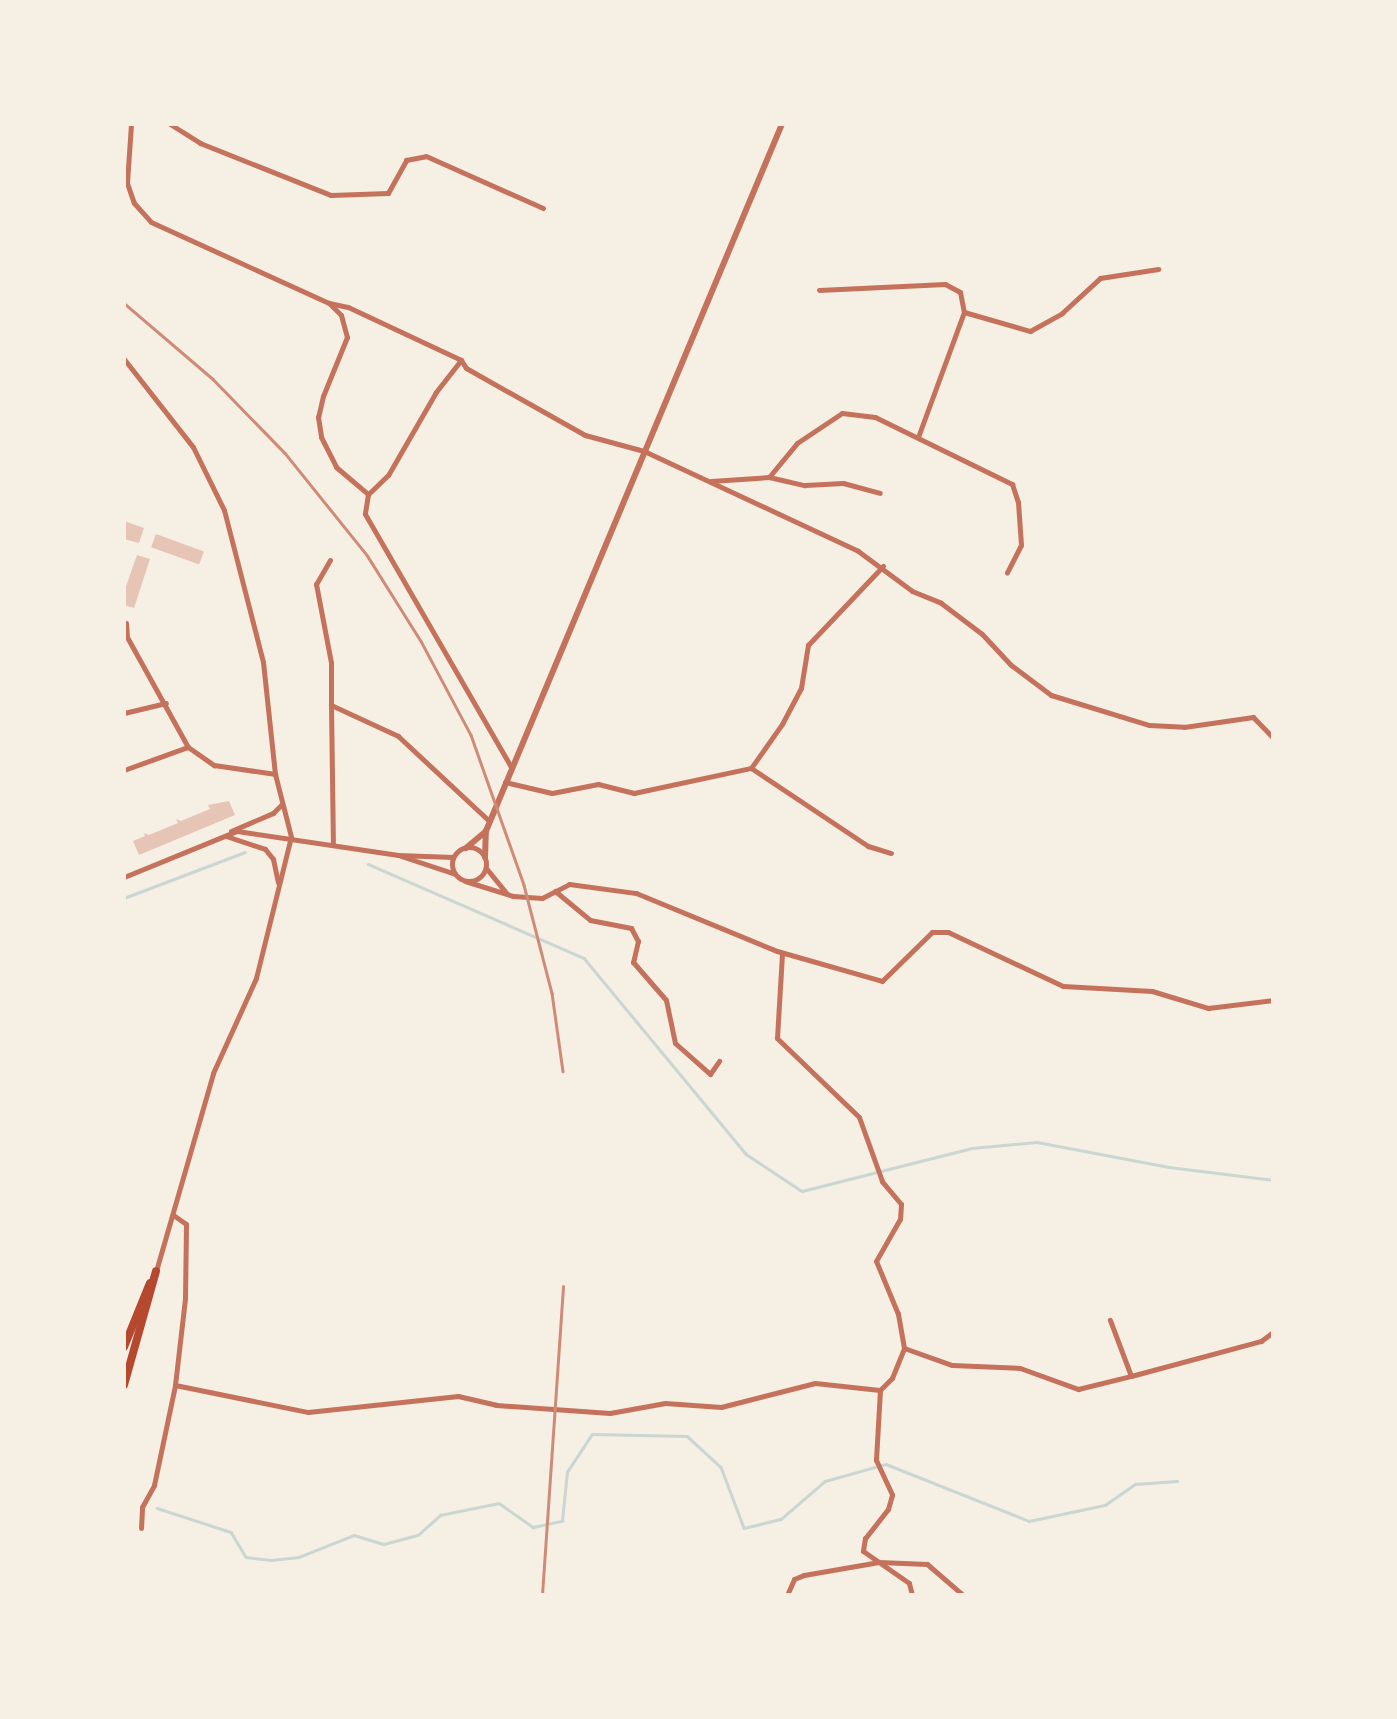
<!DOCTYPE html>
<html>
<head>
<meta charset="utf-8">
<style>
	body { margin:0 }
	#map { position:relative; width:1397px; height:1719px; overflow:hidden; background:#f6efe4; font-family:Roboto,sans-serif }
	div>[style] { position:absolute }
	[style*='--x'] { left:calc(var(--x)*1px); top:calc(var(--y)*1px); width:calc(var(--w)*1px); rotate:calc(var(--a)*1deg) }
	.stream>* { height:2.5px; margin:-1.25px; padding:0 1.25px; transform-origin:1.25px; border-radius:1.25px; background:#c9d6d2 }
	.building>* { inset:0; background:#e6c5b7; transform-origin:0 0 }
	.minor>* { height:5px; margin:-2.5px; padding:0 2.5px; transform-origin:2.5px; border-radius:2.5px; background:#c5725c }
	.minor>.ring { margin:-2.5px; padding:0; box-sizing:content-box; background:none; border:5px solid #c5725c; border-radius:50% }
	.tertiary>* { height:6px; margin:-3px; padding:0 3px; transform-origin:3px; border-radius:3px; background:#c5725c }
	.primary>* { height:8px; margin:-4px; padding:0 4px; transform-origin:4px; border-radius:4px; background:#b5482f }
	.rail>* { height:2.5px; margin:-1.25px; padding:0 1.25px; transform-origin:1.25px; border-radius:1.25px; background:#cf8b77 }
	span { translate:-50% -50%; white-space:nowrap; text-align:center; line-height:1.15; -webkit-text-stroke:7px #f6efe4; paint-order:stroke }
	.frame { position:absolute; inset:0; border:126px solid #f6efe4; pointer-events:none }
</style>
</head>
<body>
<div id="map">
	<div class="stream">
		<i style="--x:368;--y:864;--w:236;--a:23.5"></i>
		<i style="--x:584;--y:958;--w:254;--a:50.4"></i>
		<i style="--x:746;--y:1154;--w:67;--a:33.5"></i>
		<i style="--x:802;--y:1191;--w:175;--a:-14.2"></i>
		<i style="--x:972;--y:1148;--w:65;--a:-5.3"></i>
		<i style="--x:1037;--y:1142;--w:134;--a:10.7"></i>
		<i style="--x:1169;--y:1167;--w:105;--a:7.1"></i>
		<i style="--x:124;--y:898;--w:129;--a:-20.8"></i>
		<i style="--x:157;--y:1508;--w:78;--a:18"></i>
		<i style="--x:231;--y:1532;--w:29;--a:59"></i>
		<i style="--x:246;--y:1557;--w:25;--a:7"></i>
		<i style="--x:271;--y:1560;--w:28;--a:-6"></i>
		<i style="--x:299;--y:1557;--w:59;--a:-21.8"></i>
		<i style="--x:354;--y:1535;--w:31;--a:17"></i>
		<i style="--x:384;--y:1544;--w:35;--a:-15"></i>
		<i style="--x:418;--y:1535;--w:30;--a:-42"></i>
		<i style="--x:440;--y:1515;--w:60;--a:-11.5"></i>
		<i style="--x:499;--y:1503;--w:42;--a:35.2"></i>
		<i style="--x:533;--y:1527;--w:30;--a:-12"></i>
		<i style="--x:562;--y:1521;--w:49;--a:-84.2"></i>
		<i style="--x:567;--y:1472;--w:45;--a:-56.7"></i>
		<i style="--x:592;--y:1434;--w:95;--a:1.2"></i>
		<i style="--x:687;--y:1436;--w:46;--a:42.4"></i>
		<i style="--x:721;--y:1467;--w:65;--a:69.3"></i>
		<i style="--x:744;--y:1528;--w:38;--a:-14"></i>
		<i style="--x:781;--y:1519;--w:58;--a:-40.8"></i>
		<i style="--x:825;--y:1481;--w:63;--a:-15.6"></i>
		<i style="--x:886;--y:1464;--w:154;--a:21.7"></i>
		<i style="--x:1029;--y:1521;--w:78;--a:-11.9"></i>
		<i style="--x:1105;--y:1505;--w:37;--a:-35"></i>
		<i style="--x:1135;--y:1484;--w:42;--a:-4.1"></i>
	</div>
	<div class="building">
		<i style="clip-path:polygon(124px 521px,144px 528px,139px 543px,124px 539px)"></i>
		<i style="left:156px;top:534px;width:51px;height:14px;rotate:20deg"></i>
		<i style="clip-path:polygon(137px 555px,150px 559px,134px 608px,124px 605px,124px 592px)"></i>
		<i style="clip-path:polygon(229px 801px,235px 815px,139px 855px,133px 841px,145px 836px,144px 833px,149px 835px,178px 823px,176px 819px,181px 821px,210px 809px,208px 805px)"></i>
	</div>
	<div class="minor">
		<i style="--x:131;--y:124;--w:59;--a:93.9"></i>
		<i style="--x:127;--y:183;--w:21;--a:71"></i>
		<i style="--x:134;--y:203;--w:25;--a:48"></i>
		<i style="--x:151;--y:222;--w:196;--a:24.5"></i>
		<i style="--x:329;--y:303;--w:17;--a:45"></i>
		<i style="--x:341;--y:315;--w:23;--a:75"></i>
		<i style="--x:347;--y:337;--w:64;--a:112.1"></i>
		<i style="--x:323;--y:396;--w:22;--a:103"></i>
		<i style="--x:318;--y:417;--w:20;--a:81"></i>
		<i style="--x:321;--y:437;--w:34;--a:63"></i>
		<i style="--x:336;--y:467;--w:42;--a:40.2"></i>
		<i style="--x:170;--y:124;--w:36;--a:32"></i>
		<i style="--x:200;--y:143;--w:141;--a:21.7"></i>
		<i style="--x:331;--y:195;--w:57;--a:-2"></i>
		<i style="--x:388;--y:193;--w:38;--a:-61"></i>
		<i style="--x:406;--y:160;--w:20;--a:-11"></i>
		<i style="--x:426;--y:156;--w:128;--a:24"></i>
		<i style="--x:819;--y:290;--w:126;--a:-2.7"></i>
		<i style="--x:945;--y:284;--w:17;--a:28"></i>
		<i style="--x:960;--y:292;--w:20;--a:79"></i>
		<i style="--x:329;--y:303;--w:19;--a:12"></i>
		<i style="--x:348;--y:307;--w:125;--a:25.1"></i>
		<i style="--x:461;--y:360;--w:9;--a:58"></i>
		<i style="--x:466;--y:368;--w:137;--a:29.4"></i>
		<i style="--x:585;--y:435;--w:61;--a:15.2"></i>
		<i style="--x:644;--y:451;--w:236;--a:25"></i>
		<i style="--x:858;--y:551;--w:67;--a:36.5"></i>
		<i style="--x:912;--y:591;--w:31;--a:22"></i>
		<i style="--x:941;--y:603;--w:51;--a:37.1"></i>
		<i style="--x:982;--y:634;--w:42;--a:46.9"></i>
		<i style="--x:1011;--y:665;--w:50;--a:36.9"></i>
		<i style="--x:1051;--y:695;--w:102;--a:17"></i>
		<i style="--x:1149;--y:725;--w:35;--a:3"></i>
		<i style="--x:1184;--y:727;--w:70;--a:-8.2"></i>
		<i style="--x:1253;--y:717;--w:29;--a:46"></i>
		<i style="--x:124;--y:359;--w:112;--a:51.9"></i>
		<i style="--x:193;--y:447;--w:70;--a:63.8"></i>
		<i style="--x:224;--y:510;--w:157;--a:75.6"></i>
		<i style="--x:263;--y:662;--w:113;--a:83.9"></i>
		<i style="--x:275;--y:774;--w:65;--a:75.7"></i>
		<i style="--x:461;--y:360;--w:41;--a:128"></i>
		<i style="--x:436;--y:392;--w:96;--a:120"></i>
		<i style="--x:388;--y:475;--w:28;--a:136"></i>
		<i style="--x:368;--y:494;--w:20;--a:99"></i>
		<i style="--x:365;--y:514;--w:292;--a:60"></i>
		<i style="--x:918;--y:437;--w:133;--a:-69.8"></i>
		<i style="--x:964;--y:312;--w:69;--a:16.1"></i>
		<i style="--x:1030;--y:331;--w:37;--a:-29"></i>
		<i style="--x:1062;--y:313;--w:52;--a:-42.6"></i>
		<i style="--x:1100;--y:278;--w:59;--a:-8.8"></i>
		<i style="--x:769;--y:477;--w:44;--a:-50.5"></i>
		<i style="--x:797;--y:443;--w:54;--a:-33.7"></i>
		<i style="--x:842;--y:413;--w:33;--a:7"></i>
		<i style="--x:875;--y:417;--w:153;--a:26.1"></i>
		<i style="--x:1012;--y:484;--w:19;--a:72"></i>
		<i style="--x:1018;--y:502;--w:43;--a:86"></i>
		<i style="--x:1021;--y:545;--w:31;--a:117"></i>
		<i style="--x:711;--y:481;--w:58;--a:-3.9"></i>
		<i style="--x:769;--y:477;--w:37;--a:13"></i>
		<i style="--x:805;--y:485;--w:38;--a:-3"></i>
		<i style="--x:843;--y:483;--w:38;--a:15"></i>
		<i style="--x:330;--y:560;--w:28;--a:120"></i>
		<i style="--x:316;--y:584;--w:80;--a:79.2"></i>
		<i style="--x:331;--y:663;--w:42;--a:90"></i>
		<i style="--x:331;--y:705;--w:74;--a:24.8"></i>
		<i style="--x:398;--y:736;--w:125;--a:43"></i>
		<i style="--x:126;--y:623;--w:14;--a:86"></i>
		<i style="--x:127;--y:637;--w:126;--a:61"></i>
		<i style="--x:331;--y:705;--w:139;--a:89.2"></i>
		<i style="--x:124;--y:713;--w:43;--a:-13.4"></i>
		<i style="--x:751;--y:768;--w:141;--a:33.7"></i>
		<i style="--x:868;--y:846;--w:24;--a:17"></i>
		<i style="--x:124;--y:770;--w:68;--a:-19.8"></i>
		<i style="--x:188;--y:747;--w:32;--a:35"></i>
		<i style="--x:214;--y:765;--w:62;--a:8.4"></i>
		<i style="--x:505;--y:782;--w:48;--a:13.2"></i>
		<i style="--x:552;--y:793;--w:47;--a:-11.1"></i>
		<i style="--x:598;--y:784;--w:37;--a:14"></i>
		<i style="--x:634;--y:793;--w:120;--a:-12.1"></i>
		<i style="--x:751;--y:768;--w:54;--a:-54.8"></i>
		<i style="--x:782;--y:724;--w:41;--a:-62.2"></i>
		<i style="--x:801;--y:688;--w:44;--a:-80.8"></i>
		<i style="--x:808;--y:645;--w:109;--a:-46.5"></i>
		<i style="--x:231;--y:831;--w:46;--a:-23.2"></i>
		<i style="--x:273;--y:813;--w:11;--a:-45"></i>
		<i style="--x:226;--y:836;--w:41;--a:18.4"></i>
		<i style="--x:265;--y:849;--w:13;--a:51"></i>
		<i style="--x:273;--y:859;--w:24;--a:78"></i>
		<i class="ring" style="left:452px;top:847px;width:29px;height:29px"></i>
		<i style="--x:401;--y:856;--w:57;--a:18.4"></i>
		<i style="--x:486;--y:868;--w:33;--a:51"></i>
		<i style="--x:124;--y:877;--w:122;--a:-22.2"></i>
		<i style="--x:237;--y:831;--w:163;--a:8.5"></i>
		<i style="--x:398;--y:855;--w:55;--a:2.1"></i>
		<i style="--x:465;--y:881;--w:50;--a:17.4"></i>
		<i style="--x:513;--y:896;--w:29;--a:4"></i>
		<i style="--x:542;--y:898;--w:30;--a:-27"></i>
		<i style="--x:569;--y:884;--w:68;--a:7.7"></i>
		<i style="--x:636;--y:893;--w:152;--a:22.4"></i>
		<i style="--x:777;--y:951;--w:109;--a:15.9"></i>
		<i style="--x:882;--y:981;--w:70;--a:-44.4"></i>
		<i style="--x:932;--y:932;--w:16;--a:0"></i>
		<i style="--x:948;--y:932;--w:127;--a:25.2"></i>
		<i style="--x:1063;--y:986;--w:89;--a:3.2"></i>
		<i style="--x:1152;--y:991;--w:59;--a:16.9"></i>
		<i style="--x:1208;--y:1008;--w:65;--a:-7"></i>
		<i style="--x:555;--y:891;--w:45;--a:39.6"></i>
		<i style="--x:590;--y:920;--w:42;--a:11"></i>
		<i style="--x:631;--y:928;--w:15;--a:62"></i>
		<i style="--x:638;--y:941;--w:22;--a:103"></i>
		<i style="--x:633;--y:962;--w:50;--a:49"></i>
		<i style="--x:666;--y:1000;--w:44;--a:78.2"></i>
		<i style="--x:675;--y:1043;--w:47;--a:41.5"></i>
		<i style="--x:710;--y:1074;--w:16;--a:-55"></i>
		<i style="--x:156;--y:1271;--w:206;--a:-73.9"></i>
		<i style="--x:213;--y:1073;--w:104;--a:-65.6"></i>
		<i style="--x:256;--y:978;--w:145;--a:-76.1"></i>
		<i style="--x:904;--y:1348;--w:51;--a:19.5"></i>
		<i style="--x:952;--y:1365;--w:68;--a:2.5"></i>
		<i style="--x:1020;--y:1368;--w:62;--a:19.9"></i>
		<i style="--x:1078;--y:1389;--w:55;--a:-13.8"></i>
		<i style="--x:1131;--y:1376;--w:60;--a:-110.6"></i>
		<i style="--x:1131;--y:1376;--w:135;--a:-15.1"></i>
		<i style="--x:1261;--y:1341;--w:15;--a:-37"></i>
		<i style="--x:175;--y:1385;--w:136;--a:11.5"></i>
		<i style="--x:308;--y:1412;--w:151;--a:-6.1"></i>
		<i style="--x:458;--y:1396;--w:39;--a:13"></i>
		<i style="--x:496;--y:1405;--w:114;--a:4"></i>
		<i style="--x:610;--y:1413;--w:56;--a:-10.3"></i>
		<i style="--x:665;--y:1403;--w:56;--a:4.1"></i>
		<i style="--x:721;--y:1407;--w:97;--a:-14.3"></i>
		<i style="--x:815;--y:1383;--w:65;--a:6.1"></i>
		<i style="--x:880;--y:1390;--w:17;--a:-45"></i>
		<i style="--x:892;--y:1378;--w:32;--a:-68"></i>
		<i style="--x:904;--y:1348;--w:35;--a:-100"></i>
		<i style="--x:898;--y:1314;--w:57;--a:-112.5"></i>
		<i style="--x:876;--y:1261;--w:48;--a:-60.3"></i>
		<i style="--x:900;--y:1219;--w:15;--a:-86"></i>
		<i style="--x:901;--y:1204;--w:30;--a:-130"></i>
		<i style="--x:882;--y:1181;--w:68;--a:-109.8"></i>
		<i style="--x:859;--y:1117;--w:114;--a:-136.1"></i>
		<i style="--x:777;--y:1038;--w:85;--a:-86.6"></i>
		<i style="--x:880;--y:1390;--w:70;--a:93.3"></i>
		<i style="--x:876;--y:1460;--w:38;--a:65"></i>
		<i style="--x:892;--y:1495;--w:15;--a:106"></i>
		<i style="--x:888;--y:1509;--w:37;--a:128"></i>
		<i style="--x:865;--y:1538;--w:13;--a:99"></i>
		<i style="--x:863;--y:1551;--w:56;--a:34.8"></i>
		<i style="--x:909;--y:1583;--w:12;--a:76"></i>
		<i style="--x:141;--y:1528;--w:21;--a:-87"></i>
		<i style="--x:142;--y:1507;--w:25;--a:-61"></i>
		<i style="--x:154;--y:1485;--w:102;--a:-78.1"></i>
		<i style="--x:175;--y:1385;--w:88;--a:-83.4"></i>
		<i style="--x:185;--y:1298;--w:74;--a:-89.2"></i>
		<i style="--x:186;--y:1224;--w:16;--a:-145"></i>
		<i style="--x:787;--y:1595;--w:17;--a:-66"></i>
		<i style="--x:794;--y:1579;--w:11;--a:-22"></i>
		<i style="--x:804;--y:1575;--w:76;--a:-9.8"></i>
		<i style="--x:879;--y:1562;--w:48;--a:2.4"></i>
		<i style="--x:927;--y:1564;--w:48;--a:40.7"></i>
	</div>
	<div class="tertiary">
		<i style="--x:466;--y:848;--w:26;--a:-40"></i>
		<i style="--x:486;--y:831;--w:766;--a:-67.28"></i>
		<i style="--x:485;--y:857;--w:26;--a:-88"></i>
	</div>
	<div class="primary">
		<i style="--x:124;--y:1347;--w:69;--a:-67.9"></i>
		<i style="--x:124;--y:1385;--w:118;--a:-74.3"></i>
	</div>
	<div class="rail">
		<i style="--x:124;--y:303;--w:117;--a:40.5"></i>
		<i style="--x:213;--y:379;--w:103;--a:45.8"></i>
		<i style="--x:285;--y:453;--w:131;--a:51.2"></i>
		<i style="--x:367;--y:555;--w:102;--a:57.9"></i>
		<i style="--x:421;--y:641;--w:106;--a:62"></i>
		<i style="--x:471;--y:735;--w:159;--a:70.5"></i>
		<i style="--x:524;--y:885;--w:112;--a:75.5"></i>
		<i style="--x:552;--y:993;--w:79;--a:82"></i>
		<i style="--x:542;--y:1595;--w:309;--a:-86.1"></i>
	</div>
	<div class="frame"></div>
</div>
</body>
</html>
